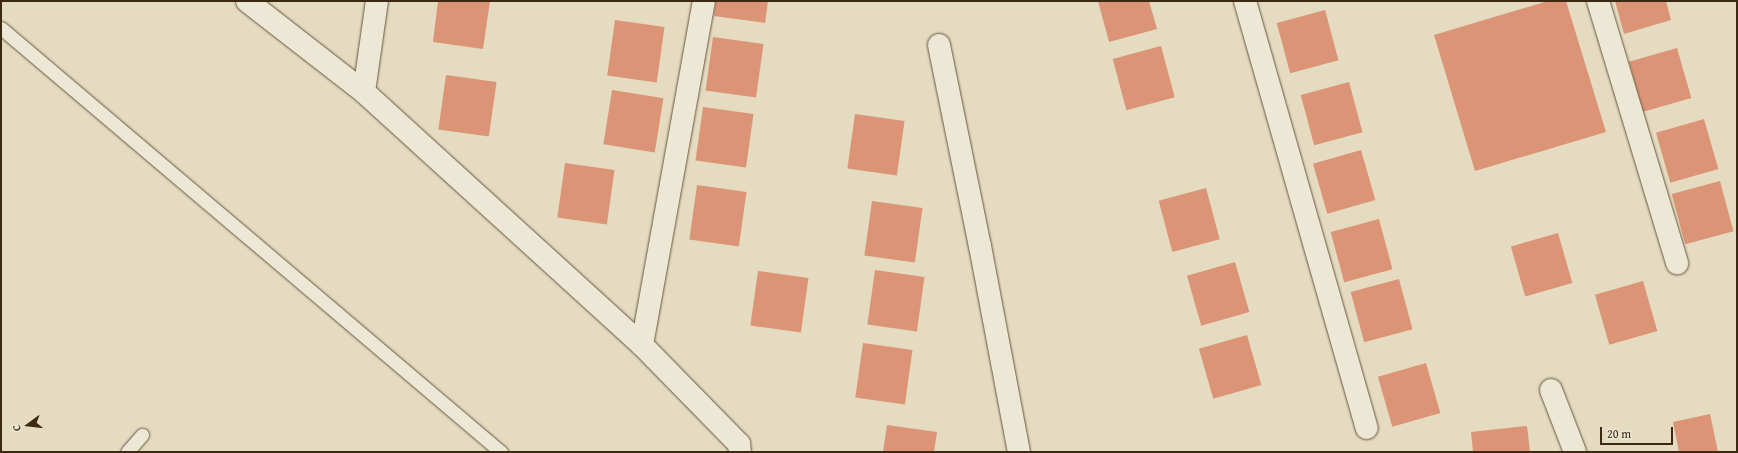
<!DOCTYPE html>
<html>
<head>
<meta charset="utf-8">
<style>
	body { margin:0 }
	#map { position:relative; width:1738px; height:453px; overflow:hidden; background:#e4dbc0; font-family:"Gentium Book Plus",serif }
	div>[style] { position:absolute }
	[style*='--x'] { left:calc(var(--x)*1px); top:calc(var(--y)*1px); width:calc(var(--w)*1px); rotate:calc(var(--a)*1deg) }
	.building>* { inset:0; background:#db9475; transform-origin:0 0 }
	.roads { filter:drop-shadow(0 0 1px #67553d) drop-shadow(0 0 1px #67553d) }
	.service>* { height:13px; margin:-6.5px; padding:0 6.5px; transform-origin:6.5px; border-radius:6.5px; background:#ede8d6 }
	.minor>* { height:22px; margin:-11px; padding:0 11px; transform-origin:11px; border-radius:11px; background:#ede8d6 }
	span { translate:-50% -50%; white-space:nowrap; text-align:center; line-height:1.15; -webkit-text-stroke:4px #ede8d6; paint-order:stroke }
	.frame { position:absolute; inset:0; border:2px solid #3d2811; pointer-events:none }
	.north { position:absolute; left:8px; top:405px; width:40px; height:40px; -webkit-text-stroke:3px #ede8d6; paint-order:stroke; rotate:255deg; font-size:11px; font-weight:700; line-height:16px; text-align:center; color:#3d2811 }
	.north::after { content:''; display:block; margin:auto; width:14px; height:18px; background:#3d2811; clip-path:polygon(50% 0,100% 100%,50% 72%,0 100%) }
	.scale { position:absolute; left:1600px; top:427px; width:73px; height:18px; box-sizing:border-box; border:2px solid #3d2811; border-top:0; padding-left:5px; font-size:12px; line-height:14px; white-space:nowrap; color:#3d2811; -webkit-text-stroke:3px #ede8d6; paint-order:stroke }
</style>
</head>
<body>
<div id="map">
	<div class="building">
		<i style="clip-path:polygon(438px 1px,490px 1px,483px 49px,433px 42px)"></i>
		<i style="clip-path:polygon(716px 1px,768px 1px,765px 23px,714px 16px)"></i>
		<i style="clip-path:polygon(1098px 1px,1149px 1px,1157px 29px,1109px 42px)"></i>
		<i style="clip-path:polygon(1548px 1px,1566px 1px,1606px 132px,1475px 171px,1434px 35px)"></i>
		<i style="clip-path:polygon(1615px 1px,1666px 1px,1671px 20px,1624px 34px)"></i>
		<i style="left:1325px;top:10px;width:52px;height:50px;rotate:75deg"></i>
		<i style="left:615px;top:20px;width:50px;height:56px;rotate:8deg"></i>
		<i style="left:713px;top:37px;width:51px;height:54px;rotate:8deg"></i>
		<i style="left:1161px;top:46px;width:53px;height:50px;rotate:75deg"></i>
		<i style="left:1677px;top:48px;width:52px;height:50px;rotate:74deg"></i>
		<i style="left:446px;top:75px;width:51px;height:55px;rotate:8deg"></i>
		<i style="left:1349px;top:82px;width:52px;height:50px;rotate:75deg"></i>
		<i style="left:612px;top:90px;width:52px;height:55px;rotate:9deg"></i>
		<i style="left:703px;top:107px;width:51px;height:54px;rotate:8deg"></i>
		<i style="left:855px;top:114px;width:50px;height:55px;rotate:8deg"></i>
		<i style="left:1704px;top:119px;width:52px;height:50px;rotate:74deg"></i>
		<i style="left:1361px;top:150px;width:52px;height:50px;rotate:74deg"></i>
		<i style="left:565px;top:163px;width:50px;height:55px;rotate:8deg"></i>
		<i style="left:1720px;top:181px;width:52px;height:50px;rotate:75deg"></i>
		<i style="left:697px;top:185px;width:50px;height:55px;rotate:8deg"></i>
		<i style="left:1206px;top:188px;width:53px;height:49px;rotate:75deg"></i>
		<i style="left:872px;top:201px;width:51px;height:55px;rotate:8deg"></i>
		<i style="left:1379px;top:219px;width:52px;height:50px;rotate:75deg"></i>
		<i style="left:1558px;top:233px;width:52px;height:49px;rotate:74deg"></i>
		<i style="left:1235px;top:262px;width:52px;height:50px;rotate:74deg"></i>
		<i style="left:875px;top:270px;width:50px;height:55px;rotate:8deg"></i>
		<i style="left:758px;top:271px;width:51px;height:55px;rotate:8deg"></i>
		<i style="left:1399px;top:279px;width:52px;height:50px;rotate:75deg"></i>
		<i style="left:1643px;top:281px;width:52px;height:50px;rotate:74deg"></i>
		<i style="left:1247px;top:335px;width:52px;height:50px;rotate:74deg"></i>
		<i style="left:863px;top:343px;width:50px;height:55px;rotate:8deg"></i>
		<i style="left:1426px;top:363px;width:52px;height:50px;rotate:74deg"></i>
		<i style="clip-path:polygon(1710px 414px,1718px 452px,1679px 452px,1673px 422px)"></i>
		<i style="clip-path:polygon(887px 425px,937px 432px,934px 452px,883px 452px)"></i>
		<i style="clip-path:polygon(1527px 426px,1530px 452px,1473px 452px,1471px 432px)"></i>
	</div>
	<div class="roads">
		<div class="service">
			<i style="--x:1;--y:28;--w:656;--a:40.3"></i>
			<i style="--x:127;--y:452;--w:23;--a:-49"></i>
		</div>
		<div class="minor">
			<i style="--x:247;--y:1;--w:148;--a:37.9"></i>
			<i style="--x:364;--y:92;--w:376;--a:42.3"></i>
			<i style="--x:642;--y:345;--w:139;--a:45.6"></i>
			<i style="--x:739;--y:444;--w:8;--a:83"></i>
			<i style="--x:1245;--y:1;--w:444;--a:74.1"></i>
			<i style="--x:1598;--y:1;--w:274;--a:73.2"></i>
			<i style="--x:939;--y:45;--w:205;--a:78.5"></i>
			<i style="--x:980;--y:246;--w:210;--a:79.3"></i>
			<i style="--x:364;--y:92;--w:92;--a:-81.9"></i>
			<i style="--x:642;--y:345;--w:350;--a:-79.8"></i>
			<i style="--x:1551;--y:390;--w:66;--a:68.8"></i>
		</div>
	</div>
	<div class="frame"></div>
	<div class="north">С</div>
	<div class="scale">20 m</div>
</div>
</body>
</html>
